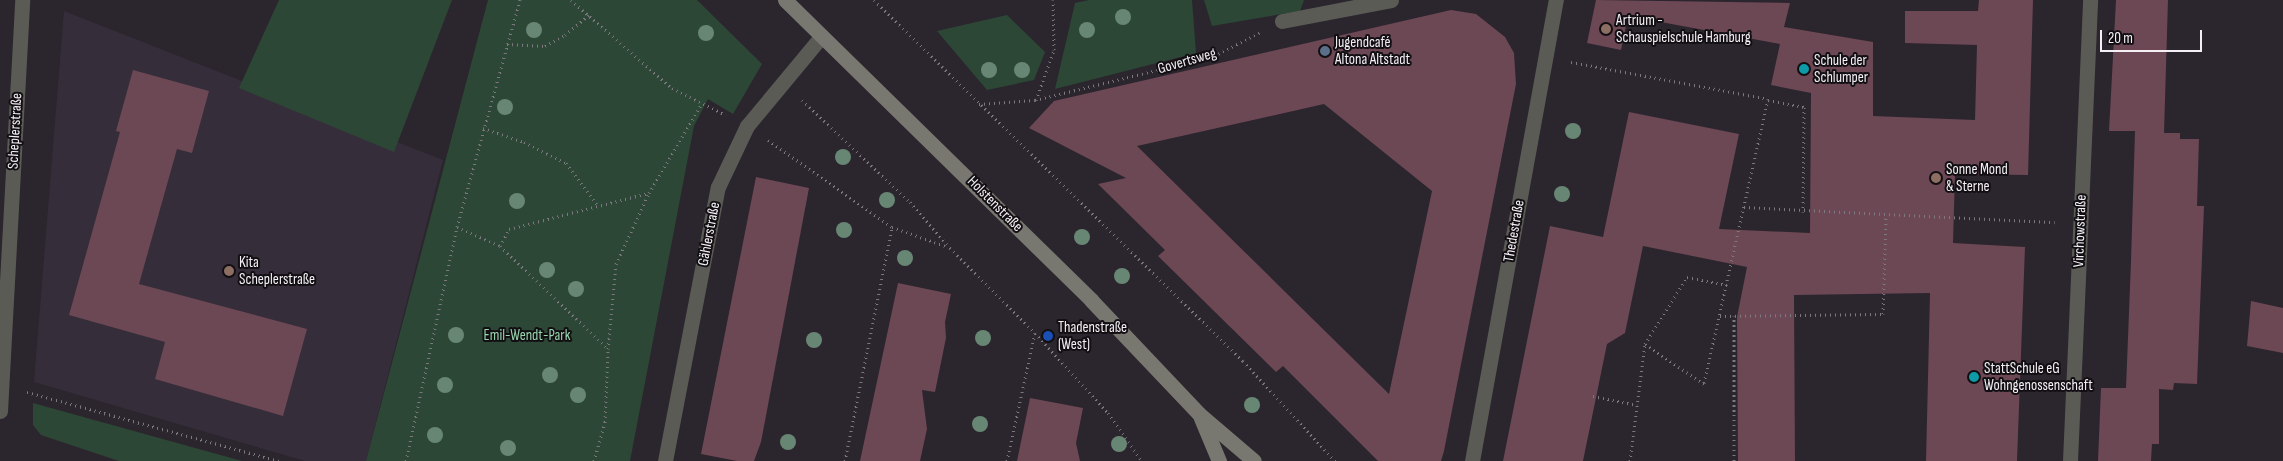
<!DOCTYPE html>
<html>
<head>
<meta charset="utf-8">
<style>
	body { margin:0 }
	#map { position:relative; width:2283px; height:461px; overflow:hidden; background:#2b252d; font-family:"Sofia Sans Condensed",sans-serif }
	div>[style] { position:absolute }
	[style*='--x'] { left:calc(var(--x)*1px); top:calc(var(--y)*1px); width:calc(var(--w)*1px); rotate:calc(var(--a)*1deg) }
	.built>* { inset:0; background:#362d3a }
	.green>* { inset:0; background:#2d4736 }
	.building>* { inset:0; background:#6c4754 }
	.path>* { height:3px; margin-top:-1.5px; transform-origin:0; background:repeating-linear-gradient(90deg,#7d787f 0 1px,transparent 0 5px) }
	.minor>* { height:15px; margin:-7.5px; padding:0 7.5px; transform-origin:7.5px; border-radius:7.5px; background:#5b5b56 }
	.secondary>* { height:15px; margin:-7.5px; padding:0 7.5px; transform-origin:7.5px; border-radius:7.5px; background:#787770 }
	.trees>* { width:16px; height:16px; margin:-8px; border-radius:50%; background:#688674 }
	.dots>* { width:14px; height:14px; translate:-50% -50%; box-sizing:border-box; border:2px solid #120f13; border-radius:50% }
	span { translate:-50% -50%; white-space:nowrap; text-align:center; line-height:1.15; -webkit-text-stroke:4px #120f13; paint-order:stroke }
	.poi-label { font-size:15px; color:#f4f0f5 }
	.left { translate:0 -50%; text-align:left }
	.street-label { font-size:15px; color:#f4f0f5 }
	.park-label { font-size:15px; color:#99d6ae }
	.scale { position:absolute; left:2100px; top:30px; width:102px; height:22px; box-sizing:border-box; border:2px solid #f4f0f5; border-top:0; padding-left:6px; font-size:15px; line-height:18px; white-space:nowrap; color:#f4f0f5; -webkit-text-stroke:4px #120f13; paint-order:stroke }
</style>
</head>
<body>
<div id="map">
	<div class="built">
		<i style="clip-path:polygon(64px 11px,443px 160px,366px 461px,305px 461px,34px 382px)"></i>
	</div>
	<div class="green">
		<i style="clip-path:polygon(279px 0,452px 0,394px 152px,239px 88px)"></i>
		<i style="clip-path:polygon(488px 0,697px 0,762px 64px,733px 114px,708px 99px,694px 126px,630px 461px,366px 461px)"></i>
		<i style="clip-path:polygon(1089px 0,1192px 0,1196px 53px,1055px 89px,1075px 3px)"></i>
		<i style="clip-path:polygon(1204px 0,1304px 0,1300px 11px,1212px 26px)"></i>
		<i style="clip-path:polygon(1007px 15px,1045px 52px,1034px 80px,987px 90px,937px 31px)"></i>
		<i style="clip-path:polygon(33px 403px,242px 461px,119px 461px,41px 435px,33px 425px)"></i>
	</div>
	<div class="building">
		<i style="clip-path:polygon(1596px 0,1790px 3px,1784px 27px,1873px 42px,1873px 116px,1975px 120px,1977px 45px,1905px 43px,1905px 11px,1978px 11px,1979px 0,2033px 0,2028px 175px,1955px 174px,1953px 243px,2025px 247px,2017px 461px,1926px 461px,1930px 293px,1794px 295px,1795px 461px,1738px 461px,1737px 317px,1747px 267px,1643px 246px,1625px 333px,1607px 344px,1583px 461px,1503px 461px,1550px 226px,1603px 237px,1629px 112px,1739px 134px,1719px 229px,1810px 233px,1811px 93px,1771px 85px,1780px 44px,1628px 16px,1621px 50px,1587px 43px)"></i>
		<i style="clip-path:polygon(2116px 0,2168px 0,2164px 133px,2180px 133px,2180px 139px,2199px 139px,2197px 206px,2204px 206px,2197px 384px,2174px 383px,2173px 390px,2159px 389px,2159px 444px,2152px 444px,2151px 461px,2098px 461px,2101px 388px,2126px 388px,2131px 261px,2135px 131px,2109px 131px)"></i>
		<i style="clip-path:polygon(evenodd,1451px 10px,1476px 14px,1505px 37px,1514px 53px,1516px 84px,1444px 451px,1441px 461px,1378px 461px,1283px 366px,1276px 372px,1158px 256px,1165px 250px,1098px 184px,1126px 178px,1029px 128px,1054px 101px,1451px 10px,1324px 104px,1432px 191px,1389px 394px,1137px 146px,1324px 104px)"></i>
		<i style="clip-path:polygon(133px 70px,209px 91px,192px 153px,177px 149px,139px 284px,307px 329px,283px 416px,155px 379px,165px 342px,69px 315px,120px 132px,116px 131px)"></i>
		<i style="clip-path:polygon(756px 177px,809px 188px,761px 442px,754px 461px,737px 461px,701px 454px)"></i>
		<i style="clip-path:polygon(898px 283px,951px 294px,945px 322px,946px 338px,935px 392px,922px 390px,927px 429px,920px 461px,860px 461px)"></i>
		<i style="clip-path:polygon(2251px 301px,2283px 308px,2283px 353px,2247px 346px)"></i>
		<i style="clip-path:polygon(1030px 398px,1083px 408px,1076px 443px,1080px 461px,1017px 461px)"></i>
	</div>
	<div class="path">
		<i style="--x:571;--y:0;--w:134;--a:41.1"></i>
		<i style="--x:672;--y:88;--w:60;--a:26.6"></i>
		<i style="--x:874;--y:0;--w:516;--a:44.37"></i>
		<i style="--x:1243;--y:361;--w:136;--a:47.4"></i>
		<i style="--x:507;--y:44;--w:38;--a:3"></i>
		<i style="--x:545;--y:46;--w:23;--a:-29"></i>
		<i style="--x:565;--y:35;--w:31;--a:-40"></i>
		<i style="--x:1571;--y:62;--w:200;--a:10.6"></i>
		<i style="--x:1768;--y:99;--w:292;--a:102.7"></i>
		<i style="--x:1704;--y:384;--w:71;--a:-145.9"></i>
		<i style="--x:802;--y:100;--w:149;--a:43.4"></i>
		<i style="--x:910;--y:202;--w:61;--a:49"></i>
		<i style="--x:950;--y:248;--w:120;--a:45"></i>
		<i style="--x:1035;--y:333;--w:108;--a:47.6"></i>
		<i style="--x:1108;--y:413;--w:59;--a:54.7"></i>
		<i style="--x:1036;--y:100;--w:53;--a:-70.2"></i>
		<i style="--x:1054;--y:50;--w:50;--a:-91.1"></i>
		<i style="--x:1768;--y:100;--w:37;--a:11"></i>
		<i style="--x:1804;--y:107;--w:105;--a:90.5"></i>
		<i style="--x:979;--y:104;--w:56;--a:-4.1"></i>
		<i style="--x:1035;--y:100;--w:184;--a:-13.8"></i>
		<i style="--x:1214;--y:56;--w:51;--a:-27.1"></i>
		<i style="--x:483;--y:128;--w:43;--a:18.9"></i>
		<i style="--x:524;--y:142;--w:47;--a:26.6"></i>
		<i style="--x:566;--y:163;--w:54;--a:53.3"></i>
		<i style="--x:768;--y:140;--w:151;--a:35.1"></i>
		<i style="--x:892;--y:227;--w:59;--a:19.7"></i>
		<i style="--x:1744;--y:207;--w:311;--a:2.8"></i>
		<i style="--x:457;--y:227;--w:47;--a:23.8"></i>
		<i style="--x:500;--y:246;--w:149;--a:43.6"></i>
		<i style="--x:608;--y:349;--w:85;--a:-84.6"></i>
		<i style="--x:616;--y:264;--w:78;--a:-65.1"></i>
		<i style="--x:649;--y:193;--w:104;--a:-59.5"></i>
		<i style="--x:500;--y:246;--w:19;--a:-62"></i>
		<i style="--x:509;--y:229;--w:144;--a:-14.5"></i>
		<i style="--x:1720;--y:316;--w:163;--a:-0.7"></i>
		<i style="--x:1883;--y:314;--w:98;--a:-88.2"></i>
		<i style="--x:27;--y:392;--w:261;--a:15.3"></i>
		<i style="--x:1593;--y:396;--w:45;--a:11.6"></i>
		<i style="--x:406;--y:461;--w:239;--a:-77.7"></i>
		<i style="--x:457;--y:227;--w:236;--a:-74.5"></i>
		<i style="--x:594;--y:461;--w:41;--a:-74.2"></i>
		<i style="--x:605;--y:422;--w:73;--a:-87.6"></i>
		<i style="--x:845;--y:461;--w:239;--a:-78.6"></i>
		<i style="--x:1007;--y:461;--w:131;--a:-77.7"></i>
		<i style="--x:1630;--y:461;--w:118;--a:-82.7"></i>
		<i style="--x:1645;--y:344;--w:79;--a:-57.9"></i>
		<i style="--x:1687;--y:277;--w:41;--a:11.3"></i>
		<i style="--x:1734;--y:461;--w:145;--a:-90"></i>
	</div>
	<div class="minor">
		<i style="--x:1282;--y:21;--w:111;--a:-10.9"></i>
		<i style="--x:0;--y:411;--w:412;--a:-86.9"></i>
		<i style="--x:665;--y:461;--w:279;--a:-79.1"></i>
		<i style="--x:718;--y:187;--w:68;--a:-64.6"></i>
		<i style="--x:747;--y:126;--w:116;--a:-50.3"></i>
		<i style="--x:1472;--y:461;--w:469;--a:-79.7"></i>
		<i style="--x:2070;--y:461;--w:461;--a:-87.5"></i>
	</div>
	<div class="secondary">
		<i style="--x:785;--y:0;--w:429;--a:44.4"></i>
		<i style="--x:1091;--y:300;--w:157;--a:46.5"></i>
		<i style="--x:1199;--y:414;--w:72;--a:40.5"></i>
		<i style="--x:1201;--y:418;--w:47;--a:67.3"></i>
	</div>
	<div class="trees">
		<i style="left:1123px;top:17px"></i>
		<i style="left:534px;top:30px"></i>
		<i style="left:1087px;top:30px"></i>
		<i style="left:706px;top:33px"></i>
		<i style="left:989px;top:70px"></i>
		<i style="left:1022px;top:70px"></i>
		<i style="left:505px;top:107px"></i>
		<i style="left:1573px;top:131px"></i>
		<i style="left:843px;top:157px"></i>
		<i style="left:1562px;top:194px"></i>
		<i style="left:887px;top:200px"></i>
		<i style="left:517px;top:201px"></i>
		<i style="left:844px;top:230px"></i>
		<i style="left:1082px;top:237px"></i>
		<i style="left:905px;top:258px"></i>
		<i style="left:547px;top:270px"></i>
		<i style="left:1122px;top:276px"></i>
		<i style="left:576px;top:289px"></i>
		<i style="left:456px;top:335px"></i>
		<i style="left:983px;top:338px"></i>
		<i style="left:814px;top:340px"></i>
		<i style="left:550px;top:375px"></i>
		<i style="left:445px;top:385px"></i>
		<i style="left:578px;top:395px"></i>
		<i style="left:1252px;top:405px"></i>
		<i style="left:980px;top:424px"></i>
		<i style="left:435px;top:435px"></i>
		<i style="left:788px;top:442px"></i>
		<i style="left:1119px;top:444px"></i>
		<i style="left:508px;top:448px"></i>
	</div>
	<div class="dots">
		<i style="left:1606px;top:29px;background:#8d6e63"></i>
		<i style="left:1325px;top:51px;background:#5c6f8a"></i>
		<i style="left:1804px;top:69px;background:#0f9aa8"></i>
		<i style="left:1936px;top:178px;background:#8d6e63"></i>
		<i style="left:229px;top:271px;background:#8d6e63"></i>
		<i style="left:1048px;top:336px;background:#1a4fb4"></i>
		<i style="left:1974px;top:377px;background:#0f9aa8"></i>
	</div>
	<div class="poi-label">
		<span class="left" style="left:1616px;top:29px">Artrium -<br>Schauspielschule Hamburg</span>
		<span class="left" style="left:1335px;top:51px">Jugendcafé<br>Altona Altstadt</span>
		<span class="left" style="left:1814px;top:69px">Schule der<br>Schlumper</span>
		<span class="left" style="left:1946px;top:178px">Sonne Mond<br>&amp; Sterne</span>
		<span class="left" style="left:239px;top:271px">Kita<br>Scheplerstraße</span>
		<span class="left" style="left:1058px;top:336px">Thadenstraße<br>(West)</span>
		<span class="left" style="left:1984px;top:377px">StattSchule eG<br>Wohngenossenschaft</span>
	</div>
	<div class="street-label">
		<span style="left:1187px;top:61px;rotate:-16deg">Govertsweg</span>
		<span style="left:15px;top:131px;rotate:-87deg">Scheplerstraße</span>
		<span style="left:995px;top:204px;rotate:45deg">Holstenstraße</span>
		<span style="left:1514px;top:231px;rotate:-80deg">Thedestraße</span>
		<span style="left:2080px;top:231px;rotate:-88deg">Virchowstraße</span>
		<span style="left:709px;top:234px;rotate:-79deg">Gählerstraße</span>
	</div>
	<div class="park-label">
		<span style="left:527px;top:336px">Emil-Wendt-Park</span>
	</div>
	<div class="scale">20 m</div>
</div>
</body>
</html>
